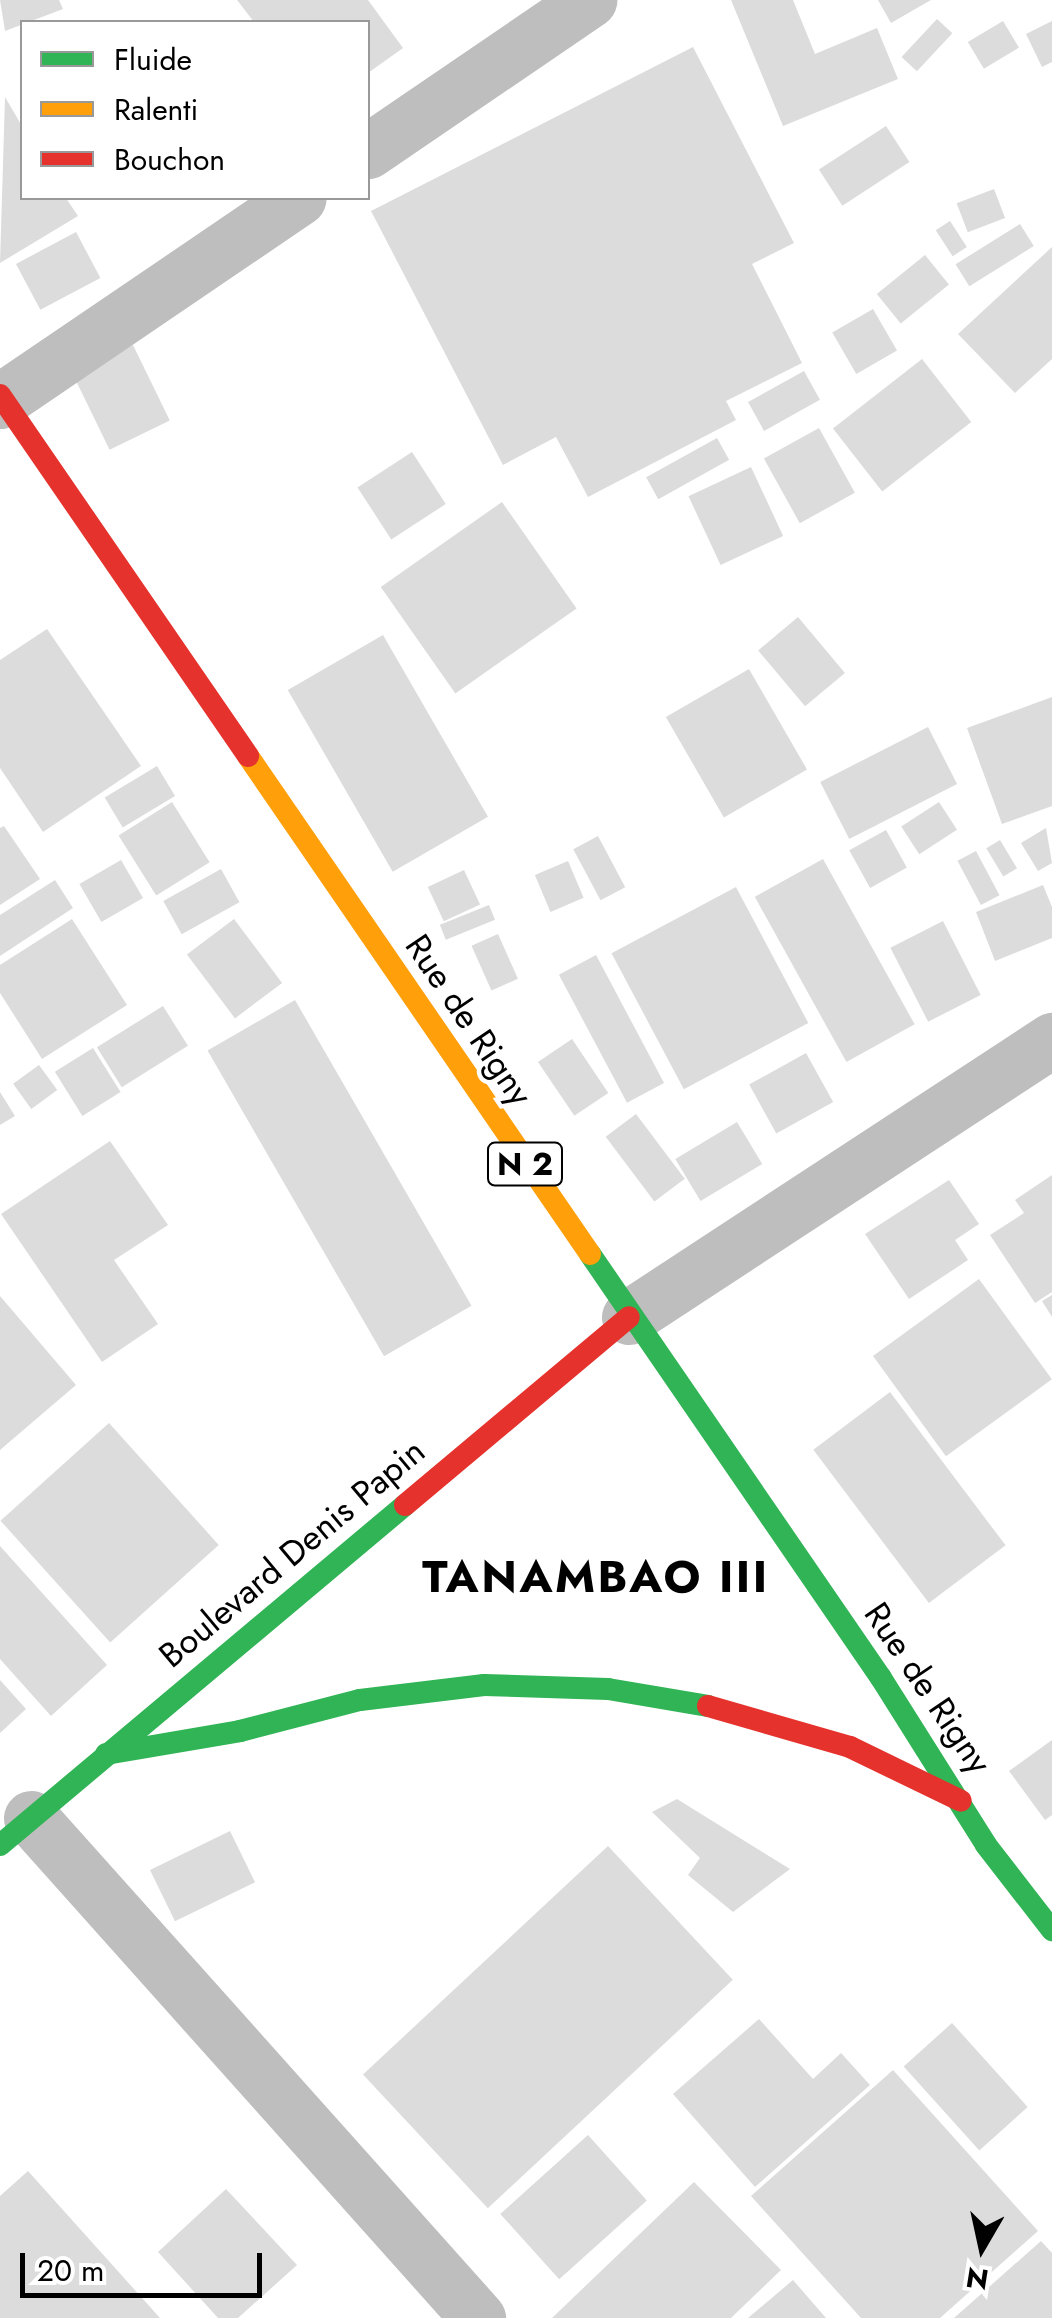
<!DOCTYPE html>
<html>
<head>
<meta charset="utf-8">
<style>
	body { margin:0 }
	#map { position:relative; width:1052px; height:2318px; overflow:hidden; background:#fff; font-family:Jost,sans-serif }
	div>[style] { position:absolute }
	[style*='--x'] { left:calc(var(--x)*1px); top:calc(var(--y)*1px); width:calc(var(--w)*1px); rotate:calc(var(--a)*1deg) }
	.building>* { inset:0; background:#dcdcdc; transform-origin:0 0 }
	.street>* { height:55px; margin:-27.5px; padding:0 27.5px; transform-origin:27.5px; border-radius:27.5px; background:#bebebe }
	.fast>* { height:22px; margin:-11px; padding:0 11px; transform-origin:11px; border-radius:11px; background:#30b455 }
	.slow>* { height:22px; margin:-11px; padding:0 11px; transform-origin:11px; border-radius:11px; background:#ff9f0a }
	.jam>* { height:22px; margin:-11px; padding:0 11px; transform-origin:11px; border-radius:11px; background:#e5322d }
	span { translate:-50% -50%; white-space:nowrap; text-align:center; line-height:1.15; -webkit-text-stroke:9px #fff; paint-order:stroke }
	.shield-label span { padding:2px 8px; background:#fff; border:2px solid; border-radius:8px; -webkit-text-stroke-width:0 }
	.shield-label { font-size:32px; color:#000; font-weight:700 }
	.street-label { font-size:35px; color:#000 }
	.district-label { font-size:45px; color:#000; font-weight:700; letter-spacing:2.5px }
	.legend { position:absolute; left:20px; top:20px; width:350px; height:180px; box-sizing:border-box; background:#fff; border:2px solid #999; margin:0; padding:12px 18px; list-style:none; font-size:30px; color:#000 }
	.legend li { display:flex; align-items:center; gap:20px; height:50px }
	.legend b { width:50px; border:2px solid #999 }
	.north { position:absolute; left:932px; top:2198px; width:100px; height:100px; -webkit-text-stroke:8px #fff; paint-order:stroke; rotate:189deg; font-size:28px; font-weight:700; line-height:40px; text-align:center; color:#000 }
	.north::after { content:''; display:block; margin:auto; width:35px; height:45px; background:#000; clip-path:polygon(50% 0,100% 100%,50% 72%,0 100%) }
	.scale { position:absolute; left:20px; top:2253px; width:242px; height:45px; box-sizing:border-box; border:5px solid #000; border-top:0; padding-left:12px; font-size:30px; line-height:35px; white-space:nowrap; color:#000; -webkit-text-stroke:8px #fff; paint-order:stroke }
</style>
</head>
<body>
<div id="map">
	<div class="building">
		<i style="clip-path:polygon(0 0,59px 0,63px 9px,5px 31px)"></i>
		<i style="clip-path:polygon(237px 0,368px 0,403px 48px,368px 73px,368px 22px,254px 22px)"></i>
		<i style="clip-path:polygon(731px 0,793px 0,815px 54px,877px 28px,898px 79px,783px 126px)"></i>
		<i style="clip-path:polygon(878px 0,931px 0,891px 23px)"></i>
		<i style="left:937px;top:19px;width:21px;height:52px;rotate:43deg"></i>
		<i style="left:1003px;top:21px;width:31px;height:41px;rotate:59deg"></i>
		<i style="clip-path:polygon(1052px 21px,1052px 62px,1042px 67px,1026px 34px)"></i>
		<i style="clip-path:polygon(693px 47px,794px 243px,752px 264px,802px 363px,726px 401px,736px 420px,588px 497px,556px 437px,503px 465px,371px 211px)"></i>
		<i style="clip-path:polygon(5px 97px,22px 126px,22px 198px,66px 198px,78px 216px,0 263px)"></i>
		<i style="left:886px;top:126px;width:43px;height:80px;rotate:57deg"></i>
		<i style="left:994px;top:189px;width:31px;height:40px;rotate:69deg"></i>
		<i style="left:950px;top:221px;width:31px;height:17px;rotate:57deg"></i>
		<i style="left:1020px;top:224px;width:26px;height:76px;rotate:58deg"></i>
		<i style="left:76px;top:232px;width:52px;height:68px;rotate:62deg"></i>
		<i style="clip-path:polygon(1052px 247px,1052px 359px,1015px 393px,958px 334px)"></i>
		<i style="left:925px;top:255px;width:38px;height:62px;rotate:51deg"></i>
		<i style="left:873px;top:309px;width:48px;height:47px;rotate:60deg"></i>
		<i style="left:133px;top:345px;width:84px;height:67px;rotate:64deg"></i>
		<i style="left:922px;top:359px;width:80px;height:113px;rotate:52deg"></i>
		<i style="left:804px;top:371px;width:33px;height:64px;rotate:61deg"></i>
		<i style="left:819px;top:428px;width:74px;height:63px;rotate:61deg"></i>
		<i style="left:717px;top:438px;width:25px;height:81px;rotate:61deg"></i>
		<i style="left:412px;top:452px;width:62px;height:65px;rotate:57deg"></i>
		<i style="left:751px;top:467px;width:76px;height:69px;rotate:65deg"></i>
		<i style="left:502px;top:502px;width:130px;height:148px;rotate:55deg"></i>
		<i style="left:798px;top:617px;width:73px;height:52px;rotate:50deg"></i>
		<i style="clip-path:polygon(47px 629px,141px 766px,43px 832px,0 768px,0 660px)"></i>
		<i style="left:383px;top:635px;width:210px;height:110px;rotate:60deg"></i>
		<i style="left:749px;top:669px;width:116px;height:96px;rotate:60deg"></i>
		<i style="clip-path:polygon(1052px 697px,1052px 806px,1002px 824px,967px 728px)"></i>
		<i style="left:928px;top:727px;width:64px;height:121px;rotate:63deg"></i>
		<i style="left:157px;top:766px;width:35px;height:61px;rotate:59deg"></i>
		<i style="left:172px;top:802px;width:71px;height:63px;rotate:58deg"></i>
		<i style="left:939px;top:802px;width:33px;height:45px;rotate:57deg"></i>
		<i style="clip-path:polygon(4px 826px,40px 879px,0 905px,0 828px)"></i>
		<i style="clip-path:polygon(1046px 828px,1052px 863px,1038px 871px,1021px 843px)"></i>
		<i style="left:886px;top:830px;width:43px;height:42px;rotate:61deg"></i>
		<i style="left:598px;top:836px;width:58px;height:28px;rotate:62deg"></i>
		<i style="left:1000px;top:840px;width:33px;height:16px;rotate:59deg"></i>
		<i style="left:976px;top:851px;width:50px;height:21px;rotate:62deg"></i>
		<i style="left:823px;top:859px;width:189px;height:78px;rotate:61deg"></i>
		<i style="left:121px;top:860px;width:44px;height:48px;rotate:60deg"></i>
		<i style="left:568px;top:861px;width:40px;height:36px;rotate:67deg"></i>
		<i style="left:221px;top:869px;width:38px;height:66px;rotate:61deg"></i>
		<i style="left:464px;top:870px;width:38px;height:40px;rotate:65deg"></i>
		<i style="clip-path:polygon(55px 880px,73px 908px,0 956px,0 915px)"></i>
		<i style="clip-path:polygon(1043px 885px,1052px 907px,1052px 938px,995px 961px,976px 912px)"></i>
		<i style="left:736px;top:887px;width:154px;height:141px;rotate:62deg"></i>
		<i style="left:489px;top:905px;width:16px;height:53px;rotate:68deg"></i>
		<i style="clip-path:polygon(72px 919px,127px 1005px,42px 1059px,0 993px,0 965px)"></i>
		<i style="left:234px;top:919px;width:80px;height:59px;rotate:53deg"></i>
		<i style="left:943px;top:921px;width:83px;height:59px;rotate:63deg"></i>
		<i style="left:498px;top:934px;width:49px;height:29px;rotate:66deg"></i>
		<i style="left:596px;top:955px;width:145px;height:42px;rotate:62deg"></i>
		<i style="left:295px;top:1000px;width:353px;height:101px;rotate:60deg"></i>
		<i style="left:163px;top:1006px;width:47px;height:78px;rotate:58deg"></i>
		<i style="left:572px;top:1039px;width:65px;height:41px;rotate:56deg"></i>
		<i style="left:93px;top:1048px;width:52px;height:45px;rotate:58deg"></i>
		<i style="left:806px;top:1053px;width:56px;height:65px;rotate:61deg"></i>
		<i style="left:39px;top:1065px;width:31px;height:32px;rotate:54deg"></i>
		<i style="clip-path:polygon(0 1092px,15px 1116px,0 1125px)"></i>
		<i style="left:636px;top:1114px;width:81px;height:38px;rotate:53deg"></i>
		<i style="left:737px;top:1122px;width:49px;height:72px;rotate:59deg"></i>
		<i style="clip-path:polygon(110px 1141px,168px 1225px,114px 1260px,158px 1324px,102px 1362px,1px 1214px)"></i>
		<i style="clip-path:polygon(1052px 1175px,1052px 1292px,1035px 1303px,990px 1235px,1024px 1213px,1015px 1200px)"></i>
		<i style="clip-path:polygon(949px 1180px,979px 1224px,955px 1240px,968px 1260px,909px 1299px,865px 1234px)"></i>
		<i style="left:979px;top:1279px;width:124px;height:131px;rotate:54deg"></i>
		<i style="clip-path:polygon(1052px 1295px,1052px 1317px,1042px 1301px)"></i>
		<i style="clip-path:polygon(0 1296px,76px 1385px,0 1450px)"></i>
		<i style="left:890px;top:1392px;width:192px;height:96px;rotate:53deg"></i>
		<i style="left:109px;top:1423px;width:164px;height:146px;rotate:48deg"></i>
		<i style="clip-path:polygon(0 1546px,107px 1665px,51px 1716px,0 1659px)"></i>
		<i style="clip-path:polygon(0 1680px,26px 1709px,0 1733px)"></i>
		<i style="clip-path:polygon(1052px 1740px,1052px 1815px,1045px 1820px,1009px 1771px)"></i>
		<i style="clip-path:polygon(677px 1799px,790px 1869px,733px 1912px,688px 1875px,700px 1858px,652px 1812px)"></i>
		<i style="left:230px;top:1831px;width:57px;height:89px;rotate:64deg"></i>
		<i style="left:608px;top:1846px;width:183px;height:335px;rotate:47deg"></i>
		<i style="clip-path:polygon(759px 2019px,813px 2079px,841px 2053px,870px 2085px,755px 2187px,673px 2094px)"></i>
		<i style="left:952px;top:2023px;width:113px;height:65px;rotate:48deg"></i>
		<i style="clip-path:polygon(893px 2070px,1038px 2231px,940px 2318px,861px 2318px,751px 2196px)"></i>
		<i style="left:588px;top:2135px;width:88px;height:118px;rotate:48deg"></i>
		<i style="clip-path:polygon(28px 2171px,160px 2318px,0 2318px,0 2196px)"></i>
		<i style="clip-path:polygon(694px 2182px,781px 2270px,731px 2318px,552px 2318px)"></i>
		<i style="clip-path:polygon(226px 2189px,297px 2265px,238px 2318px,218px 2318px,158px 2252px)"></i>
		<i style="clip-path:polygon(1041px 2241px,1052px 2253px,1052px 2318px,954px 2318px)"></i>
		<i style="clip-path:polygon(793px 2280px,826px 2318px,748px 2318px)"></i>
	</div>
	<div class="street">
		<i style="--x:368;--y:151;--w:268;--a:-34.3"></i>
		<i style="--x:0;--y:401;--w:361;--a:-34.2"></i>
		<i style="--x:629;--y:1317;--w:506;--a:-33.22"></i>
		<i style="--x:31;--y:1818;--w:671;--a:48.2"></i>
	</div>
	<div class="fast">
		<i style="--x:590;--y:1254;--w:514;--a:55.54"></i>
		<i style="--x:881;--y:1678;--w:197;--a:57.8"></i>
		<i style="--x:986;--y:1845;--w:108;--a:52.2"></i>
		<i style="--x:106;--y:1754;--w:136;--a:-9.7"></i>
		<i style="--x:240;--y:1731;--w:124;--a:-14.5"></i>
		<i style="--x:360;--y:1700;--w:125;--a:-6.9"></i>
		<i style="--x:484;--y:1685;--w:124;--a:1.8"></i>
		<i style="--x:608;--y:1689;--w:101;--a:9.6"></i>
		<i style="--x:0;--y:1845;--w:529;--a:-40.01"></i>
	</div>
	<div class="slow">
		<i style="--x:248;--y:756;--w:604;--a:55.52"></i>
	</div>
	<div class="jam">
		<i style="--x:0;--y:395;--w:438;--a:55.5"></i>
		<i style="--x:405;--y:1505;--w:292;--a:-40"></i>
		<i style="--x:708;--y:1706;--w:148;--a:16.1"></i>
		<i style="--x:850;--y:1747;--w:123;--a:25.9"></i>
	</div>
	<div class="shield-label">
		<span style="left:525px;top:1164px">N 2</span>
	</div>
	<div class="street-label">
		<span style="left:469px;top:1020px;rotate:56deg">Rue de Rigny</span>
		<span style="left:292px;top:1553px;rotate:-40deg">Boulevard Denis Papin</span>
		<span style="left:928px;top:1688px;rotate:56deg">Rue de Rigny</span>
	</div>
	<div class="district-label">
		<span style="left:596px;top:1577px">TANAMBAO III</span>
	</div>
	<ul class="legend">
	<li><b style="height:12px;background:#30b455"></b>Fluide</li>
	<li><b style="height:12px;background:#ff9f0a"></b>Ralenti</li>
	<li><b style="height:12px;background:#e5322d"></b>Bouchon</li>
	</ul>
	<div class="north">N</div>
	<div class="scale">20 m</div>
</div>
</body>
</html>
